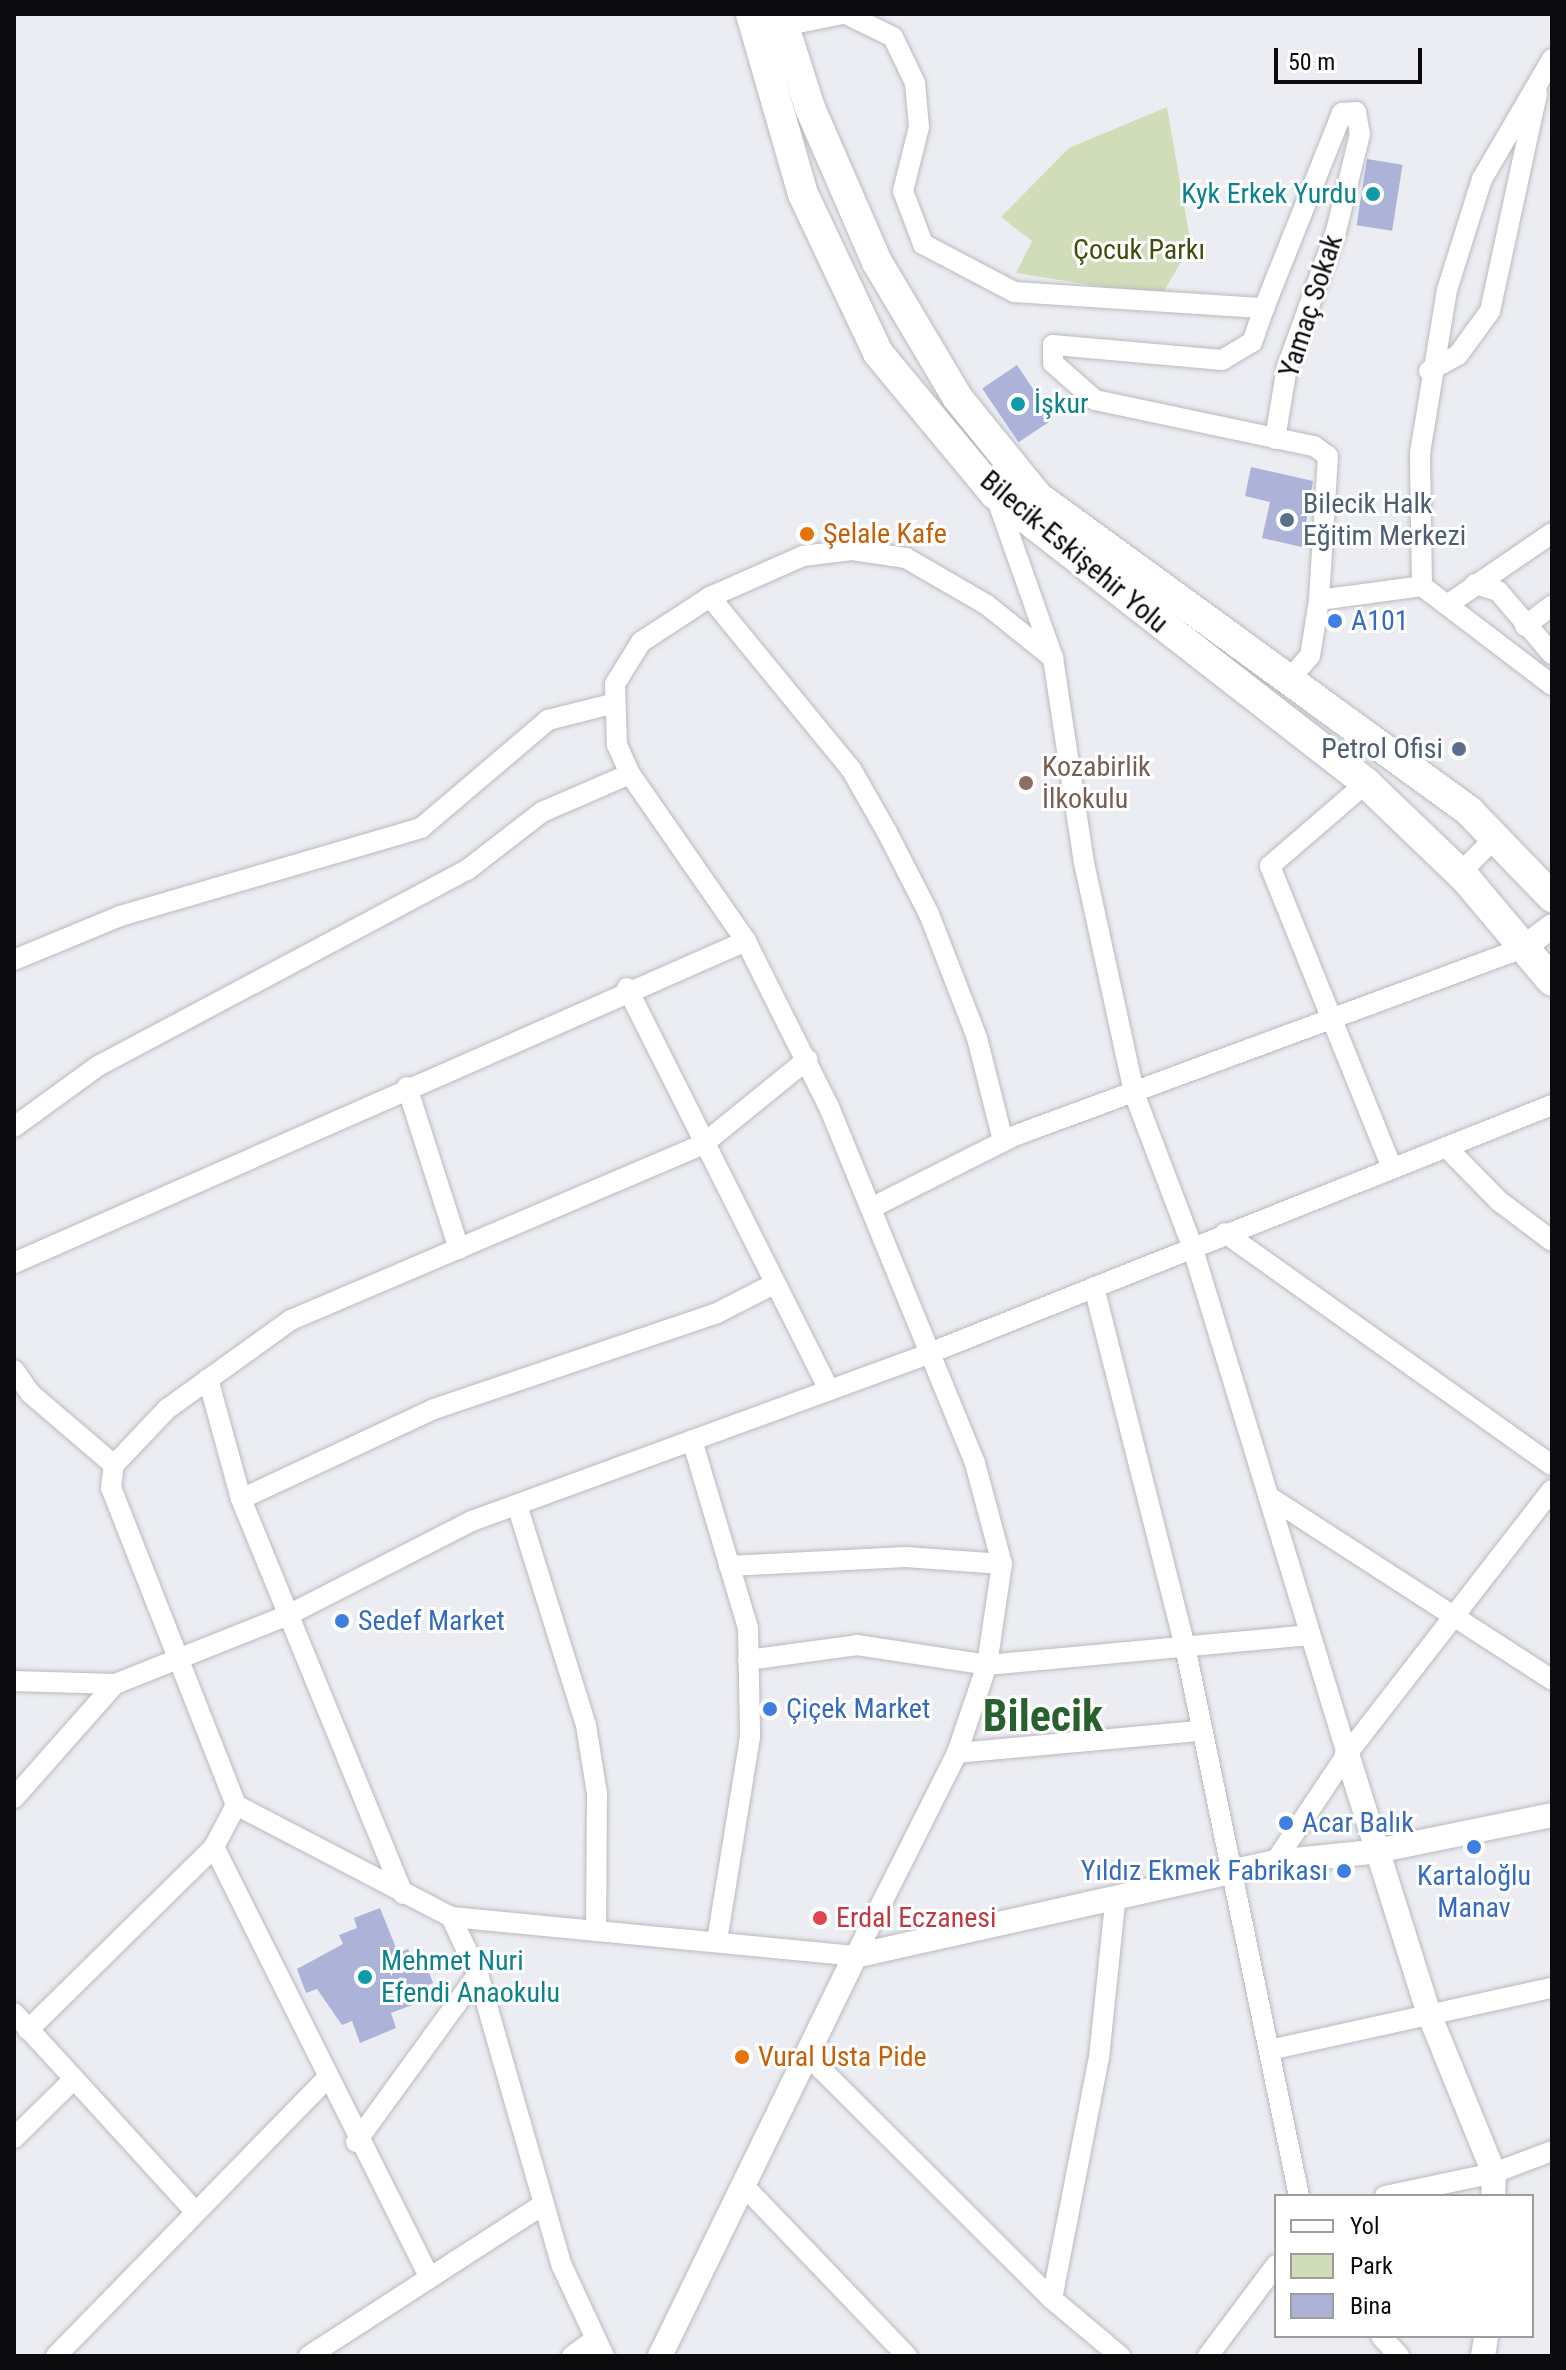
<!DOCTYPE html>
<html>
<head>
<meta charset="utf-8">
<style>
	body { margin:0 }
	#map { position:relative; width:1566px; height:2370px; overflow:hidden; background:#ecedf2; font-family:"Roboto Condensed",sans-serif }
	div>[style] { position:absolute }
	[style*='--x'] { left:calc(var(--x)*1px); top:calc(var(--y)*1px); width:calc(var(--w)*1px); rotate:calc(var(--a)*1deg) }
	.green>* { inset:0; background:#d1dcb8 }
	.building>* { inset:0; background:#adb2d9; transform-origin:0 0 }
	.roads { filter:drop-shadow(0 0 2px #b9babf) drop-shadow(0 0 2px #b9babf) }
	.minor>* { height:20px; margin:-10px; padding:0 10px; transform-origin:10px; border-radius:10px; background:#fff }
	.tertiary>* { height:24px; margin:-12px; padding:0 12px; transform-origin:12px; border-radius:12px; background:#fff }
	.primary>* { height:30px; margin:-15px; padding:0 15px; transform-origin:15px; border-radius:15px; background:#fff }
	.dots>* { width:22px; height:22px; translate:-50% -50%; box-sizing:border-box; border:4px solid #fff; border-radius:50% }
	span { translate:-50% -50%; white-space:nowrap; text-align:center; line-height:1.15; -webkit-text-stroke:6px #fff; paint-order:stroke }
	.culture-label { font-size:28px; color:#0d838f }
	.right { translate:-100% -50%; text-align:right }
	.left { translate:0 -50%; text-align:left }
	.park-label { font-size:28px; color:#3f4c0c }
	.street-label { font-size:28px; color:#0b0b0d }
	.service-label { font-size:28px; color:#4e5e75 }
	.food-label { font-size:28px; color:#c56008 }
	.shop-label { font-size:28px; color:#366cbe }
	.education-label { font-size:28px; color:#785e54 }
	.health-label { font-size:28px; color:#be3a42 }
	.town-label { font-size:44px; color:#28602e; font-weight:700 }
	.frame { position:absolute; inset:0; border:16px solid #0b0b0d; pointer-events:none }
	.legend { position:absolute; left:1274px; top:2194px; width:260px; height:144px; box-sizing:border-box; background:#fff; border:2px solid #9d9d9e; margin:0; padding:10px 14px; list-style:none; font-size:24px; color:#0b0b0d }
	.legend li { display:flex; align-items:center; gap:16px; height:40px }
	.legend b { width:40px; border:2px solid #9d9d9e }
	.scale { position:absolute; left:1274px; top:48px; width:148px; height:36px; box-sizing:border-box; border:4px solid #0b0b0d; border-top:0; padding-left:10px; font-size:24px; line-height:28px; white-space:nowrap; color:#0b0b0d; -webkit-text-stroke:6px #fff; paint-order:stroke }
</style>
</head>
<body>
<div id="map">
	<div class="green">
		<i style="clip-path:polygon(1167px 107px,1191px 245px,1161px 296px,1016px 273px,1032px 241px,1001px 217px,1069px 148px)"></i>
	</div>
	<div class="building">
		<i style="left:1367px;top:159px;width:36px;height:67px;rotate:9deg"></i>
		<i style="left:1017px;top:365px;width:65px;height:42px;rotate:56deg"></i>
		<i style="clip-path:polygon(1251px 467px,1313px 481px,1302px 547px,1262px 538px,1270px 502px,1245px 496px)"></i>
		<i style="clip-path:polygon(380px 1908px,398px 1953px,408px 1949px,417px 1971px,427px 1967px,433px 1983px,415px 1990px,420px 2002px,391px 2013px,396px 2028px,360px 2043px,352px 2021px,342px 2025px,317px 1989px,306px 1993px,297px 1969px,343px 1944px,339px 1935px,357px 1928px,354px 1918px)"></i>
	</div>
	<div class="roads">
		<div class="minor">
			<i style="--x:846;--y:14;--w:52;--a:26.1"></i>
			<i style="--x:893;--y:37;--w:51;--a:64.4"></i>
			<i style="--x:915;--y:83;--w:44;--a:84.8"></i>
			<i style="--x:919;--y:127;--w:66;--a:104"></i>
			<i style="--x:903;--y:191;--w:57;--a:69.3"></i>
			<i style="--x:923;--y:244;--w:103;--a:27.8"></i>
			<i style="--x:1014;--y:292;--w:251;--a:3.7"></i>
			<i style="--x:1264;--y:308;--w:36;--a:109"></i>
			<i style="--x:1252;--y:342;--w:35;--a:149"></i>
			<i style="--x:1222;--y:360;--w:170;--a:-174.9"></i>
			<i style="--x:1053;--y:345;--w:18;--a:90"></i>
			<i style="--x:1053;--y:363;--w:56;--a:41.4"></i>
			<i style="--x:1095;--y:400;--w:224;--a:11.9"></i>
			<i style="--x:1314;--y:446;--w:17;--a:36"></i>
			<i style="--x:1328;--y:456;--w:144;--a:93.6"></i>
			<i style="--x:783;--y:26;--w:61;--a:-11.3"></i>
			<i style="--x:1264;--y:308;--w:210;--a:-68.2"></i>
			<i style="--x:1342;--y:113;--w:14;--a:-4"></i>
			<i style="--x:1356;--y:112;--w:22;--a:80"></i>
			<i style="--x:1360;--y:134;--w:100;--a:103.9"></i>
			<i style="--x:1336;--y:231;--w:145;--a:109.8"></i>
			<i style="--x:1287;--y:367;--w:73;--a:99.5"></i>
			<i style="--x:1429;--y:371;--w:33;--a:-29"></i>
			<i style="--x:1458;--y:355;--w:54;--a:-54"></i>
			<i style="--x:1490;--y:311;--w:223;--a:-77.8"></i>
			<i style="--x:995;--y:494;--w:174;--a:70.5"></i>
			<i style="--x:1053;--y:658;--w:207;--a:81.4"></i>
			<i style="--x:1084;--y:863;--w:235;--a:77.7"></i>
			<i style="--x:1134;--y:1093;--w:164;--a:69.2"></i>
			<i style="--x:1192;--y:1246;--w:531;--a:73.03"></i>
			<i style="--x:1475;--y:584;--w:24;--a:17"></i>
			<i style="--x:1498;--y:591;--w:83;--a:49.4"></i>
			<i style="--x:1422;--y:586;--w:133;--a:-90.9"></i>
			<i style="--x:1420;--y:453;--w:165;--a:-80.6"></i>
			<i style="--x:1447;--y:290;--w:116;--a:-72.5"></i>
			<i style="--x:1482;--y:179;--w:139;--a:-59.7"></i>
			<i style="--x:710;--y:597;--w:222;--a:50.7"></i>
			<i style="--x:851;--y:769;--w:73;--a:60.3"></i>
			<i style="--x:887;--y:832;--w:92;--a:62.9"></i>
			<i style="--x:929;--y:914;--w:133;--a:68.8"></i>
			<i style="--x:977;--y:1038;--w:106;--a:75.8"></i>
			<i style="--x:1447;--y:605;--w:127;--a:-34.4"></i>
			<i style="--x:1525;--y:626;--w:34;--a:-37"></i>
			<i style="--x:1288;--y:681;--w:33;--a:-49"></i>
			<i style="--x:1310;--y:656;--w:57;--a:-80.9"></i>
			<i style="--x:1319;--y:600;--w:104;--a:-7.7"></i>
			<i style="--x:1422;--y:586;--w:163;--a:37.3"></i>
			<i style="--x:1366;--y:783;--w:127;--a:139.2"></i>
			<i style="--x:1270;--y:866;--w:326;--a:68"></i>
			<i style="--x:1460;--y:873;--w:49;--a:-45"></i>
			<i style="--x:14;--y:960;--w:115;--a:-22.5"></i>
			<i style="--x:120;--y:916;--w:314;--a:-16.3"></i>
			<i style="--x:421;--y:828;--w:167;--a:-40.4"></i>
			<i style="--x:548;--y:720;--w:69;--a:-14.2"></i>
			<i style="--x:627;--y:988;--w:450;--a:63.3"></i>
			<i style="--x:407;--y:1087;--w:170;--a:72.2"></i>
			<i style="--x:14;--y:1127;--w:104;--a:-36"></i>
			<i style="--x:98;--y:1066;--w:418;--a:-28"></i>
			<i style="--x:467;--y:870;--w:95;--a:-37.7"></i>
			<i style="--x:542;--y:812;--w:96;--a:-23.4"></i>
			<i style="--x:1446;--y:1147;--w:76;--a:45.5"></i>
			<i style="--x:1499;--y:1201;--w:66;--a:37"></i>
			<i style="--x:871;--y:1208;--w:160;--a:-26.7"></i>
			<i style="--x:1014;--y:1136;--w:543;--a:-20.27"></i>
			<i style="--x:1225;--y:1233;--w:401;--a:35.4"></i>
			<i style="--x:14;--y:1263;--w:800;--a:-23.74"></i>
			<i style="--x:1094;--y:1287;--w:370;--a:75.8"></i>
			<i style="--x:1185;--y:1646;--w:562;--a:78.29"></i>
			<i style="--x:14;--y:1370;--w:29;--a:55"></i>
			<i style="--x:31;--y:1394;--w:109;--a:40.5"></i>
			<i style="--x:208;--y:1379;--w:124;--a:74.6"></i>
			<i style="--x:241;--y:1499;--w:427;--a:67.7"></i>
			<i style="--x:692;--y:1440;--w:196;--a:73.4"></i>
			<i style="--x:748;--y:1628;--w:109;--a:88.9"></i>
			<i style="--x:750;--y:1737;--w:207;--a:99.2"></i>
			<i style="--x:1271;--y:1498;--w:335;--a:32.9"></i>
			<i style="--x:241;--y:1499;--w:213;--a:-25"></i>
			<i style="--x:434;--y:1409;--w:297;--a:-18.7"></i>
			<i style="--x:715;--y:1314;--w:66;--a:-27"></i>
			<i style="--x:517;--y:1505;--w:231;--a:72.6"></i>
			<i style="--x:586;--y:1725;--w:70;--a:80.9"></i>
			<i style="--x:597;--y:1794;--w:137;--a:90.4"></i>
			<i style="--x:729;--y:1566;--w:177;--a:-2.9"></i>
			<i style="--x:906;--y:1557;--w:96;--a:4.2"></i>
			<i style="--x:748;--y:1660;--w:110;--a:-7.8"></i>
			<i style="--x:857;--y:1645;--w:132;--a:8.7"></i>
			<i style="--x:987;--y:1665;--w:324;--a:-5.3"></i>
			<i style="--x:14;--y:1681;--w:101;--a:1.7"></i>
			<i style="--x:957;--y:1753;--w:243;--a:-5.2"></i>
			<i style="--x:14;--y:1798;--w:152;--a:-48.5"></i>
			<i style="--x:115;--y:1684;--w:186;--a:-21.7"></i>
			<i style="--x:288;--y:1615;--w:207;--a:-27.1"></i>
			<i style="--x:472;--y:1521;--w:488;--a:-20.1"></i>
			<i style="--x:930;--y:1353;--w:670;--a:-21.74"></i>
			<i style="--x:236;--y:1805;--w:242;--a:27.5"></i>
			<i style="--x:451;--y:1917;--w:406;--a:5.5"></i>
			<i style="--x:855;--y:1956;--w:227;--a:-63.3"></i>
			<i style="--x:957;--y:1753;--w:93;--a:-71.2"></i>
			<i style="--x:987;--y:1665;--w:102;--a:-81.6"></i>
			<i style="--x:1002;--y:1564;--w:105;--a:-105"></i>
			<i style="--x:975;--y:1463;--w:383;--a:-112.3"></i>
			<i style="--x:830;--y:1109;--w:188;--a:-116.6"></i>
			<i style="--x:746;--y:941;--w:203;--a:-124.8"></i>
			<i style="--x:630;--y:774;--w:32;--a:-114"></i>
			<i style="--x:617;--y:745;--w:61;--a:-91.9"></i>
			<i style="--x:615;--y:684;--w:49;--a:-58.2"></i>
			<i style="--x:641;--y:642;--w:82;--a:-33.1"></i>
			<i style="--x:710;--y:597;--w:102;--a:-23.8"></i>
			<i style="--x:803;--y:556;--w:49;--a:-7"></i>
			<i style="--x:852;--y:550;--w:55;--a:8.4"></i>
			<i style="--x:906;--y:558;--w:94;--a:30.1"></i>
			<i style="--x:987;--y:605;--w:85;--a:38.8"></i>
			<i style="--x:214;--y:1847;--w:480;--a:63.4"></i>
			<i style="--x:1275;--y:1862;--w:130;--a:-56.3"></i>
			<i style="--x:1347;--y:1754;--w:334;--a:-52.2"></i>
			<i style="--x:451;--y:1917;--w:63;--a:64.7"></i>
			<i style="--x:478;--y:1974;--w:304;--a:74"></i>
			<i style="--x:562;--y:2266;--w:99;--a:65"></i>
			<i style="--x:14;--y:2013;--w:270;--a:47.6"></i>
			<i style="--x:28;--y:2030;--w:261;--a:-44.5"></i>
			<i style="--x:214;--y:1847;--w:47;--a:-62.4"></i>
			<i style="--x:236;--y:1805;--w:341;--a:-111.5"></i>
			<i style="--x:111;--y:1488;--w:23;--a:-83"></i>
			<i style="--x:114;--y:1465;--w:77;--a:-46.6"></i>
			<i style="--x:167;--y:1409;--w:153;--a:-35.7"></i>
			<i style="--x:291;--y:1320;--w:447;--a:-23.1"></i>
			<i style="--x:702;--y:1145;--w:136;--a:-39.1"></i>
			<i style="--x:1269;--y:2050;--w:290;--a:-12.4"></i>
			<i style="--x:807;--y:2055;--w:346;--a:44.9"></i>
			<i style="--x:1052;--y:2299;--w:89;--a:40"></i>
			<i style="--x:14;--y:2138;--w:81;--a:-44.5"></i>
			<i style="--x:356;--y:2142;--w:208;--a:-54"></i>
			<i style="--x:743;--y:2185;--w:237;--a:46.2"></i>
			<i style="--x:1385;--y:2196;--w:111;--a:-11.9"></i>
			<i style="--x:1494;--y:2173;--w:62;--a:-20.8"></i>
			<i style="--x:1052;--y:2299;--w:246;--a:-79"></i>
			<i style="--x:1099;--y:2058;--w:157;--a:-84.1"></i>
			<i style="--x:1381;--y:2336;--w:27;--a:48"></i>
			<i style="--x:56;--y:2356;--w:385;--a:-45.7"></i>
			<i style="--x:309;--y:2356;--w:278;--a:-32.9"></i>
			<i style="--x:572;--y:2356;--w:27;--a:-36"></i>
			<i style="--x:1208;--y:2356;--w:114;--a:-53.2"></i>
		</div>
		<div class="tertiary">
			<i style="--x:1523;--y:948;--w:36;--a:-37"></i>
			<i style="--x:1347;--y:1754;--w:273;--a:72.5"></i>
			<i style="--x:1429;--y:2014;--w:172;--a:67.8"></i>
			<i style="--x:1494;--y:2173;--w:23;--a:92"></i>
			<i style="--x:660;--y:2356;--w:445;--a:-64"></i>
			<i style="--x:855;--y:1956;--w:430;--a:-12.6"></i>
			<i style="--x:1275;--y:1862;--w:98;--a:-5.9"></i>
			<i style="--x:1372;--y:1852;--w:184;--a:-11.6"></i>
			<i style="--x:1483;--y:2356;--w:20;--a:-81"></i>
		</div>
		<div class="primary">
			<i style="--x:751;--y:14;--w:187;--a:73.9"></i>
			<i style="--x:803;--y:194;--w:176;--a:64.7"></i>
			<i style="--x:878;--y:353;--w:183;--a:50.3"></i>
			<i style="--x:995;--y:494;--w:470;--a:37.9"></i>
			<i style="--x:1366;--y:783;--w:139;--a:43.8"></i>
			<i style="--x:1466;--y:879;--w:133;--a:49.9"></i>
			<i style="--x:780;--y:14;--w:99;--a:72.3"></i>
			<i style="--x:810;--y:108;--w:168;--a:66.5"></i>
			<i style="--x:877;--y:262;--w:157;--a:59.3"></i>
			<i style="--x:957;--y:397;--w:129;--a:51"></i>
			<i style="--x:1038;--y:497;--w:533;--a:36.07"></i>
			<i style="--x:1469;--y:811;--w:120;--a:46"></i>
		</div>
	</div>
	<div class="dots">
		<i style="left:1373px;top:194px;background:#0f9aa8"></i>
		<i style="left:1018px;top:404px;background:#0f9aa8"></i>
		<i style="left:1287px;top:520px;background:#5c6f8a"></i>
		<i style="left:807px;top:534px;background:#e8710a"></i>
		<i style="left:1335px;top:621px;background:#3f7fe0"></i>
		<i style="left:1459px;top:749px;background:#5c6f8a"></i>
		<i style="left:1026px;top:783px;background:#8d6e63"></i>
		<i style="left:342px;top:1621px;background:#3f7fe0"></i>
		<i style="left:770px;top:1709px;background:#3f7fe0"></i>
		<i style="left:1286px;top:1823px;background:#3f7fe0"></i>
		<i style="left:1474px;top:1847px;background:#3f7fe0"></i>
		<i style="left:1344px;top:1871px;background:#3f7fe0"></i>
		<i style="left:820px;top:1918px;background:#e0444e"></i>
		<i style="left:365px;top:1977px;background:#0f9aa8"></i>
		<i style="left:742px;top:2057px;background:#e8710a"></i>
	</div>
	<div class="culture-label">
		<span class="right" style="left:1357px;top:194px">Kyk Erkek Yurdu</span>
		<span class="left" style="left:1034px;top:404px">İşkur</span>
		<span class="left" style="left:381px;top:1977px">Mehmet Nuri<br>Efendi Anaokulu</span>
	</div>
	<div class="park-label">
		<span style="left:1139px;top:250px">Çocuk Parkı</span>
	</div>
	<div class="street-label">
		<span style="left:1311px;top:306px;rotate:-72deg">Yamaç Sokak</span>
		<span style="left:1074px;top:552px;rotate:40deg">Bilecik-Eskişehir Yolu</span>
	</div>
	<div class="service-label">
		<span class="left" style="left:1303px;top:520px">Bilecik Halk<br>Eğitim Merkezi</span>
		<span class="right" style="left:1443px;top:749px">Petrol Ofisi</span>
	</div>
	<div class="food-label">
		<span class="left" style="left:823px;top:534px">Şelale Kafe</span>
		<span class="left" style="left:758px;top:2057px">Vural Usta Pide</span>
	</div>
	<div class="shop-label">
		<span class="left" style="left:1351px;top:621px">A101</span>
		<span class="left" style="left:358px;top:1621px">Sedef Market</span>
		<span class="left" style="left:786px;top:1709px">Çiçek Market</span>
		<span class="left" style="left:1302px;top:1823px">Acar Balık</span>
		<span class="right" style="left:1328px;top:1871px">Yıldız Ekmek Fabrikası</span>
		<span style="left:1474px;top:1892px">Kartaloğlu<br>Manav</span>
	</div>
	<div class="education-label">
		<span class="left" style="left:1042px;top:783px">Kozabirlik<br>İlkokulu</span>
	</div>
	<div class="health-label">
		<span class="left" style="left:836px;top:1918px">Erdal Eczanesi</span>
	</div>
	<div class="town-label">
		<span style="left:1043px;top:1716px">Bilecik</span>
	</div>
	<div class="frame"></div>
	<ul class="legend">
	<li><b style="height:10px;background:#fff"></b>Yol</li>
	<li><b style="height:22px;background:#d1dcb8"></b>Park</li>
	<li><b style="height:22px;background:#adb2d9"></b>Bina</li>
	</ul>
	<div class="scale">50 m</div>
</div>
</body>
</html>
